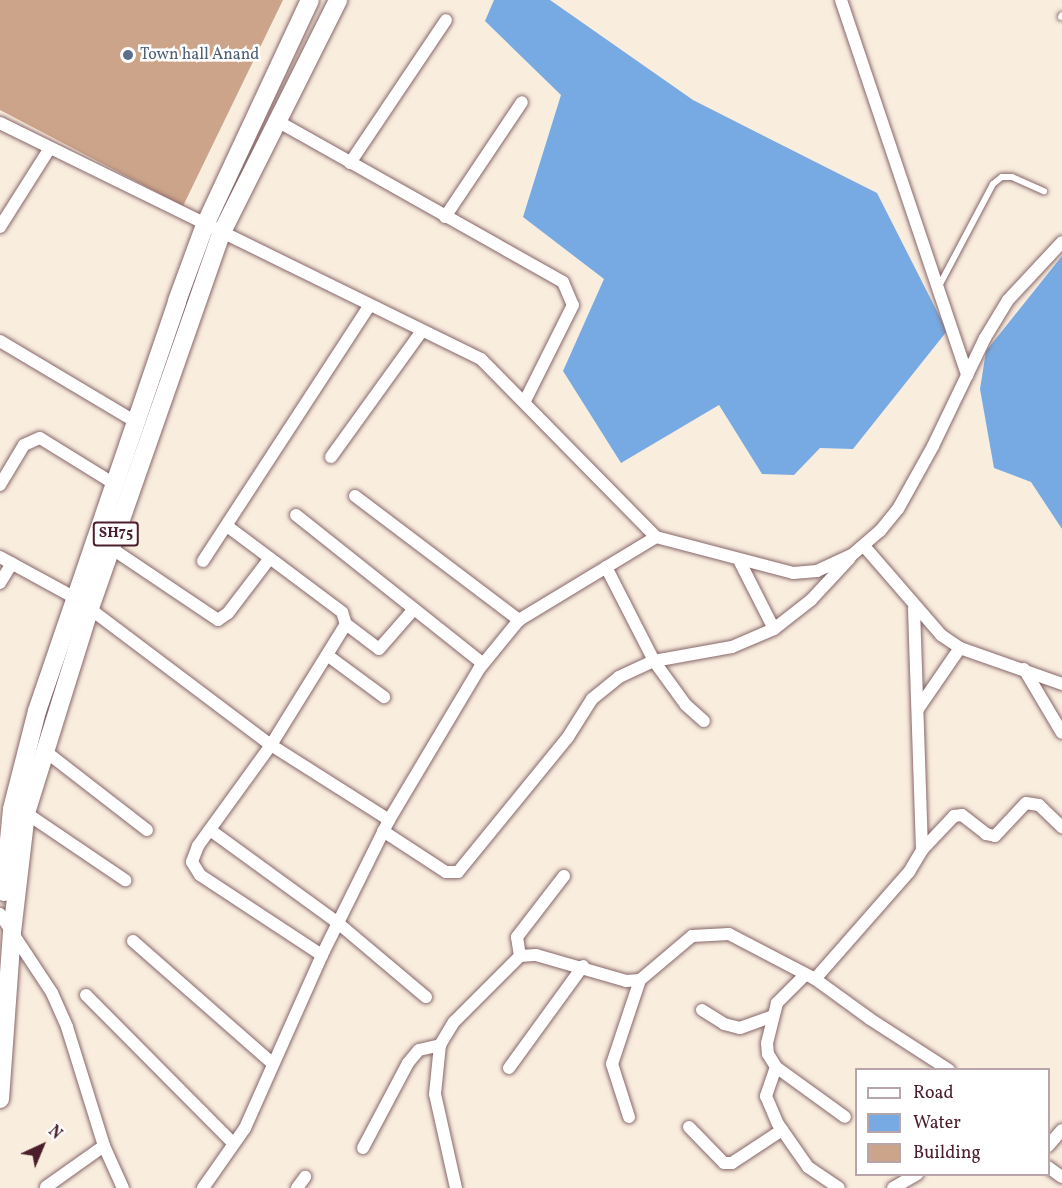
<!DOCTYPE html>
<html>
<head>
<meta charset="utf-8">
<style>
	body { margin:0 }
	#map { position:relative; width:1062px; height:1188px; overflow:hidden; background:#f9edde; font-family:Vollkorn,serif }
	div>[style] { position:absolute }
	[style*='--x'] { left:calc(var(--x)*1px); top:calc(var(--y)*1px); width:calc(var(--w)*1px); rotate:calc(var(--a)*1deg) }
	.water>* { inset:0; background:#77aae3 }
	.building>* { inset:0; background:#cca489 }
	.roads { filter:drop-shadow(0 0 2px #87676a) drop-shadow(0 0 2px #87676a) }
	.lane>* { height:6px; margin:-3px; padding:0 3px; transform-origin:3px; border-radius:3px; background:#fff }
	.street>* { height:12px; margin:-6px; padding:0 6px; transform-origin:6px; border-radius:6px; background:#fff }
	.primary>* { height:18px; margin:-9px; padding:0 9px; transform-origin:9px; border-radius:9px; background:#fff }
	.dots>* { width:16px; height:16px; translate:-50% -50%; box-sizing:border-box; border:3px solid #fff; border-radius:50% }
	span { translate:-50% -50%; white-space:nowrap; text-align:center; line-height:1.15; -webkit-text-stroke:5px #fff; paint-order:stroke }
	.shield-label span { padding:2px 4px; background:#fff; border:2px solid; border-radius:4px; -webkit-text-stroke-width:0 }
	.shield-label { font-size:15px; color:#4a1f2b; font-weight:700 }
	.service-label { font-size:16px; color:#4e5e75 }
	.left { translate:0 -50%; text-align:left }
	.legend { position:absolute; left:855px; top:1068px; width:195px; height:108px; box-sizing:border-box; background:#fff; border:2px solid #b7a5aa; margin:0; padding:8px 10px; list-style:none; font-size:18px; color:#4a1f2b }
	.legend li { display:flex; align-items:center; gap:12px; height:30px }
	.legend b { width:30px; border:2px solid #b7a5aa }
	.north { position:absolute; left:12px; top:1116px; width:60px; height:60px; -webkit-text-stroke:4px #fff; paint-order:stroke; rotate:44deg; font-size:16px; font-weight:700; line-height:24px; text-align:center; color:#4a1f2b }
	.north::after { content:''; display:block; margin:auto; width:21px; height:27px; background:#4a1f2b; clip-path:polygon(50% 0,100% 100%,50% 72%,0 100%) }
</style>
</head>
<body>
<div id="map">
	<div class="water">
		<i style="clip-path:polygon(494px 0,550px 0,693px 100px,877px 193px,947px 331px,853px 449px,820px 448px,794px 475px,762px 474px,719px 405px,621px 463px,563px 371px,604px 279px,523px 217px,561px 95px,485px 21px)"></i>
		<i style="clip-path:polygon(1062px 256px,1062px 529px,1031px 482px,994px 468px,980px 389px,986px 351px)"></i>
	</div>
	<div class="building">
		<i style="clip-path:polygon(0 0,283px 0,183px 206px,0 110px)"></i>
	</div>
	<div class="roads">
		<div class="lane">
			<i style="--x:1061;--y:17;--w:2;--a:-63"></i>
			<i style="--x:939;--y:286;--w:115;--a:-62.1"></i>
			<i style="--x:993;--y:184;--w:11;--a:-38"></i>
			<i style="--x:1002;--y:177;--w:10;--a:0"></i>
			<i style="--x:1012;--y:177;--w:35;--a:24"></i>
		</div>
		<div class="street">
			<i style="--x:841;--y:0;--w:396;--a:71.4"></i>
			<i style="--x:279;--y:122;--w:326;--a:29.4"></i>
			<i style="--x:563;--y:282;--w:25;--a:67"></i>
			<i style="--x:573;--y:305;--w:107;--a:116.6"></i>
			<i style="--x:0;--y:123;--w:536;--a:26.13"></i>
			<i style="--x:481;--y:359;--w:250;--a:45.5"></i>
			<i style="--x:656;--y:537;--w:142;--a:14.7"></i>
			<i style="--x:793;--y:573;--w:24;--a:-5"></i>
			<i style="--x:817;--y:571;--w:38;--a:-25"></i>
			<i style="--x:852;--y:555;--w:37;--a:-41"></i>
			<i style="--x:880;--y:531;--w:28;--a:-51"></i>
			<i style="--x:898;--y:509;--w:72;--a:-60.9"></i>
			<i style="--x:933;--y:446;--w:120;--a:-64.3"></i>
			<i style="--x:985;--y:338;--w:44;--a:-58.8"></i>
			<i style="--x:1008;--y:300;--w:79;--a:-47"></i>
			<i style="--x:350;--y:163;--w:172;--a:-56.1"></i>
			<i style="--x:445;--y:217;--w:138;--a:-56.2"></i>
			<i style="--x:0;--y:227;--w:93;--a:-57.7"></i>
			<i style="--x:0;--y:341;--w:158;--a:30.8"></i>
			<i style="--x:331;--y:457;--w:154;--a:-54.2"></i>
			<i style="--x:0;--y:485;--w:47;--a:-59"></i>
			<i style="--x:24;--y:445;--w:17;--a:-24"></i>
			<i style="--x:40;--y:438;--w:89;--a:31.7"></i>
			<i style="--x:355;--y:496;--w:206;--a:37.1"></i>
			<i style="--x:296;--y:515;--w:239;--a:38.5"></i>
			<i style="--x:227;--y:526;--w:144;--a:36.8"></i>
			<i style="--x:342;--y:612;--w:13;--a:72"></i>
			<i style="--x:346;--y:624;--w:142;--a:121.8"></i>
			<i style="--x:271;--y:745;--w:125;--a:125.9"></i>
			<i style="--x:198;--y:846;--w:17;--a:111"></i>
			<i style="--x:192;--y:862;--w:15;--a:58"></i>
			<i style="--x:200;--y:875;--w:146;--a:33.3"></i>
			<i style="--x:864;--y:546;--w:118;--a:49.1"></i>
			<i style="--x:941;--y:635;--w:23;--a:34"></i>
			<i style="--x:960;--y:648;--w:108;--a:19.4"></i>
			<i style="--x:111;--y:548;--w:129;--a:33.9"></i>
			<i style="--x:218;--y:620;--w:12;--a:-35"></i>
			<i style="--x:228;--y:613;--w:69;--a:-52.6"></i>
			<i style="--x:0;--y:557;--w:88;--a:28.6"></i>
			<i style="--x:77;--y:599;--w:243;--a:37"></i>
			<i style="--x:271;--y:745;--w:140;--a:32.4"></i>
			<i style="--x:203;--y:561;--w:304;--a:-56.9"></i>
			<i style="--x:740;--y:562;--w:75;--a:63.1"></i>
			<i style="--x:606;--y:567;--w:106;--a:62.9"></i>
			<i style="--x:654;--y:661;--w:54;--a:54"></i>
			<i style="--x:686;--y:705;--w:24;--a:42"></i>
			<i style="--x:0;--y:583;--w:23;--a:-59"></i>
			<i style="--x:346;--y:624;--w:41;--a:37.1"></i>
			<i style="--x:379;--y:649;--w:53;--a:-48.8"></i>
			<i style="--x:327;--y:655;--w:71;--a:36.4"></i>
			<i style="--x:1024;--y:669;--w:74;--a:59.3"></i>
			<i style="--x:918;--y:709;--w:74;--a:-55.5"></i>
			<i style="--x:45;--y:751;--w:129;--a:37.8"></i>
			<i style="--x:26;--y:813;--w:120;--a:34.1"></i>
			<i style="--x:210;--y:830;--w:158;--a:36"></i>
			<i style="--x:338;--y:923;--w:115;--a:40.1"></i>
			<i style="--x:383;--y:831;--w:75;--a:33.1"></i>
			<i style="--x:446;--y:872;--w:12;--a:0"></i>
			<i style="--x:458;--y:872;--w:174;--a:-50.8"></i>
			<i style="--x:568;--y:737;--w:45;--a:-57.7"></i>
			<i style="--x:592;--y:699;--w:35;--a:-39"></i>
			<i style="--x:619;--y:677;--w:38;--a:-25"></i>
			<i style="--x:654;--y:661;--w:79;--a:-10.2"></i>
			<i style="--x:732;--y:647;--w:46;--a:-23.2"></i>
			<i style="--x:774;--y:629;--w:47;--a:-38.1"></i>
			<i style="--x:811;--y:600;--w:57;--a:-47.1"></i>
			<i style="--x:922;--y:850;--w:47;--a:-46.7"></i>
			<i style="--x:954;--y:816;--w:8;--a:-7"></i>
			<i style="--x:962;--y:815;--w:31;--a:38"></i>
			<i style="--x:986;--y:834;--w:9;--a:13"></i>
			<i style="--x:995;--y:836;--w:45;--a:-46.8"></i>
			<i style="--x:1026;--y:803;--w:13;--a:9"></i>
			<i style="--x:1039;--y:805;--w:32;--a:44"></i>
			<i style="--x:0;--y:914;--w:95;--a:56.6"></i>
			<i style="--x:52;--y:993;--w:37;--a:66"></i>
			<i style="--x:67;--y:1027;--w:125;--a:72.7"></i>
			<i style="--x:104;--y:1146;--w:46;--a:65.7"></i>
			<i style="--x:133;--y:941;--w:185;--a:41.3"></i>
			<i style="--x:520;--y:956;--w:19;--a:-99"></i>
			<i style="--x:517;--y:937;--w:77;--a:-52.4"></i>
			<i style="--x:805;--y:975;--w:40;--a:135"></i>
			<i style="--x:777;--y:1003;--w:41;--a:104"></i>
			<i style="--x:767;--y:1043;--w:11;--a:85"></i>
			<i style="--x:768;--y:1054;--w:15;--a:58"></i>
			<i style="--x:776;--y:1067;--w:85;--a:35.9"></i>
			<i style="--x:815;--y:979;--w:142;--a:-48.7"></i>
			<i style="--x:909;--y:872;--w:26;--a:-59"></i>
			<i style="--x:922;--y:850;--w:242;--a:-91.9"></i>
			<i style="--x:86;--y:995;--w:207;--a:45.2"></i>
			<i style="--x:702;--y:1010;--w:26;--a:32"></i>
			<i style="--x:724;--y:1024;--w:16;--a:14"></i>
			<i style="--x:740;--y:1028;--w:35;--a:-20"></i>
			<i style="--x:776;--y:1067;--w:31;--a:109"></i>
			<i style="--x:766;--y:1096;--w:30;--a:67"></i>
			<i style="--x:778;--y:1124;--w:52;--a:55.1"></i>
			<i style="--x:808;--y:1167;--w:37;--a:34"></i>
			<i style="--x:509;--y:1068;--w:126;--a:-54"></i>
			<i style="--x:629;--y:1117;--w:56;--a:-107.8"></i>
			<i style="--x:612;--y:1064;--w:89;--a:-71.6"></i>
			<i style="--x:689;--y:1127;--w:50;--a:45.8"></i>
			<i style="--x:724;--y:1163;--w:8;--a:0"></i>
			<i style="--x:732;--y:1163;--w:60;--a:-33.4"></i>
			<i style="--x:1048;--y:1146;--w:21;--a:-49"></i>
			<i style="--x:363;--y:1148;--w:96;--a:-62.1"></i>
			<i style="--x:408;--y:1063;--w:17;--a:-50"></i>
			<i style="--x:419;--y:1050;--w:22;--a:-13"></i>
			<i style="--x:1048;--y:1167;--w:17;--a:36"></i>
			<i style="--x:46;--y:1187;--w:71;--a:-35.3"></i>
			<i style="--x:203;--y:1188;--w:73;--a:-55"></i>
			<i style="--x:245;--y:1128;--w:189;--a:-66"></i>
			<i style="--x:322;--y:955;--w:151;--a:-63.6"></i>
			<i style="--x:389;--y:820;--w:176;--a:-59.2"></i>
			<i style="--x:479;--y:669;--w:63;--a:-50.8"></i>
			<i style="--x:519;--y:620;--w:160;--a:-31.2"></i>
			<i style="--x:297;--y:1188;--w:14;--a:-54"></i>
			<i style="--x:456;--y:1188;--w:96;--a:-102.6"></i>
			<i style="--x:435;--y:1094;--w:49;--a:-84.2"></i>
			<i style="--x:440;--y:1045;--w:27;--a:-59"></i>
			<i style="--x:454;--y:1022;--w:93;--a:-45"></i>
			<i style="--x:520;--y:956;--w:16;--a:-4"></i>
			<i style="--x:536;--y:955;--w:94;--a:16.1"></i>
			<i style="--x:626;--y:981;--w:14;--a:-4"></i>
			<i style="--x:640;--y:980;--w:68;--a:-40.2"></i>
			<i style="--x:692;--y:936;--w:37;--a:-3"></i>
			<i style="--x:729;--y:934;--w:97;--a:27.6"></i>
			<i style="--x:815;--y:979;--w:68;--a:36"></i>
			<i style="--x:870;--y:1019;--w:94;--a:32.8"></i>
			<i style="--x:893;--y:1188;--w:28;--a:-30"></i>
		</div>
		<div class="primary">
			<i style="--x:4;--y:892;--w:83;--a:-84.5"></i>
			<i style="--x:12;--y:809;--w:101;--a:-75.7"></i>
			<i style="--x:37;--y:711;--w:433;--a:-71.1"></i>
			<i style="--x:177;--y:301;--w:81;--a:-69.8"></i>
			<i style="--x:205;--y:225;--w:248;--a:-65"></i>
			<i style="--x:0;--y:1099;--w:167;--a:-85.9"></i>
			<i style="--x:12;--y:932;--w:120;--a:-83.3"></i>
			<i style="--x:26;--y:813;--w:215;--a:-72.7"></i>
			<i style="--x:90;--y:608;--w:396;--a:-70.7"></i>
			<i style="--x:221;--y:234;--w:262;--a:-63.4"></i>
		</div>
	</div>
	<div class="dots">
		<i style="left:128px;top:55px;background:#5c6f8a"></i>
	</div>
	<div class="shield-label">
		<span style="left:116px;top:534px">SH75</span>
	</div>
	<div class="service-label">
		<span class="left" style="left:140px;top:55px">Town hall Anand</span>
	</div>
	<ul class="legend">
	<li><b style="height:8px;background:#fff"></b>Road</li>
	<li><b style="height:16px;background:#77aae3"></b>Water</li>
	<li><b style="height:16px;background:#cca489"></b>Building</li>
	</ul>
	<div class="north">N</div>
</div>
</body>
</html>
